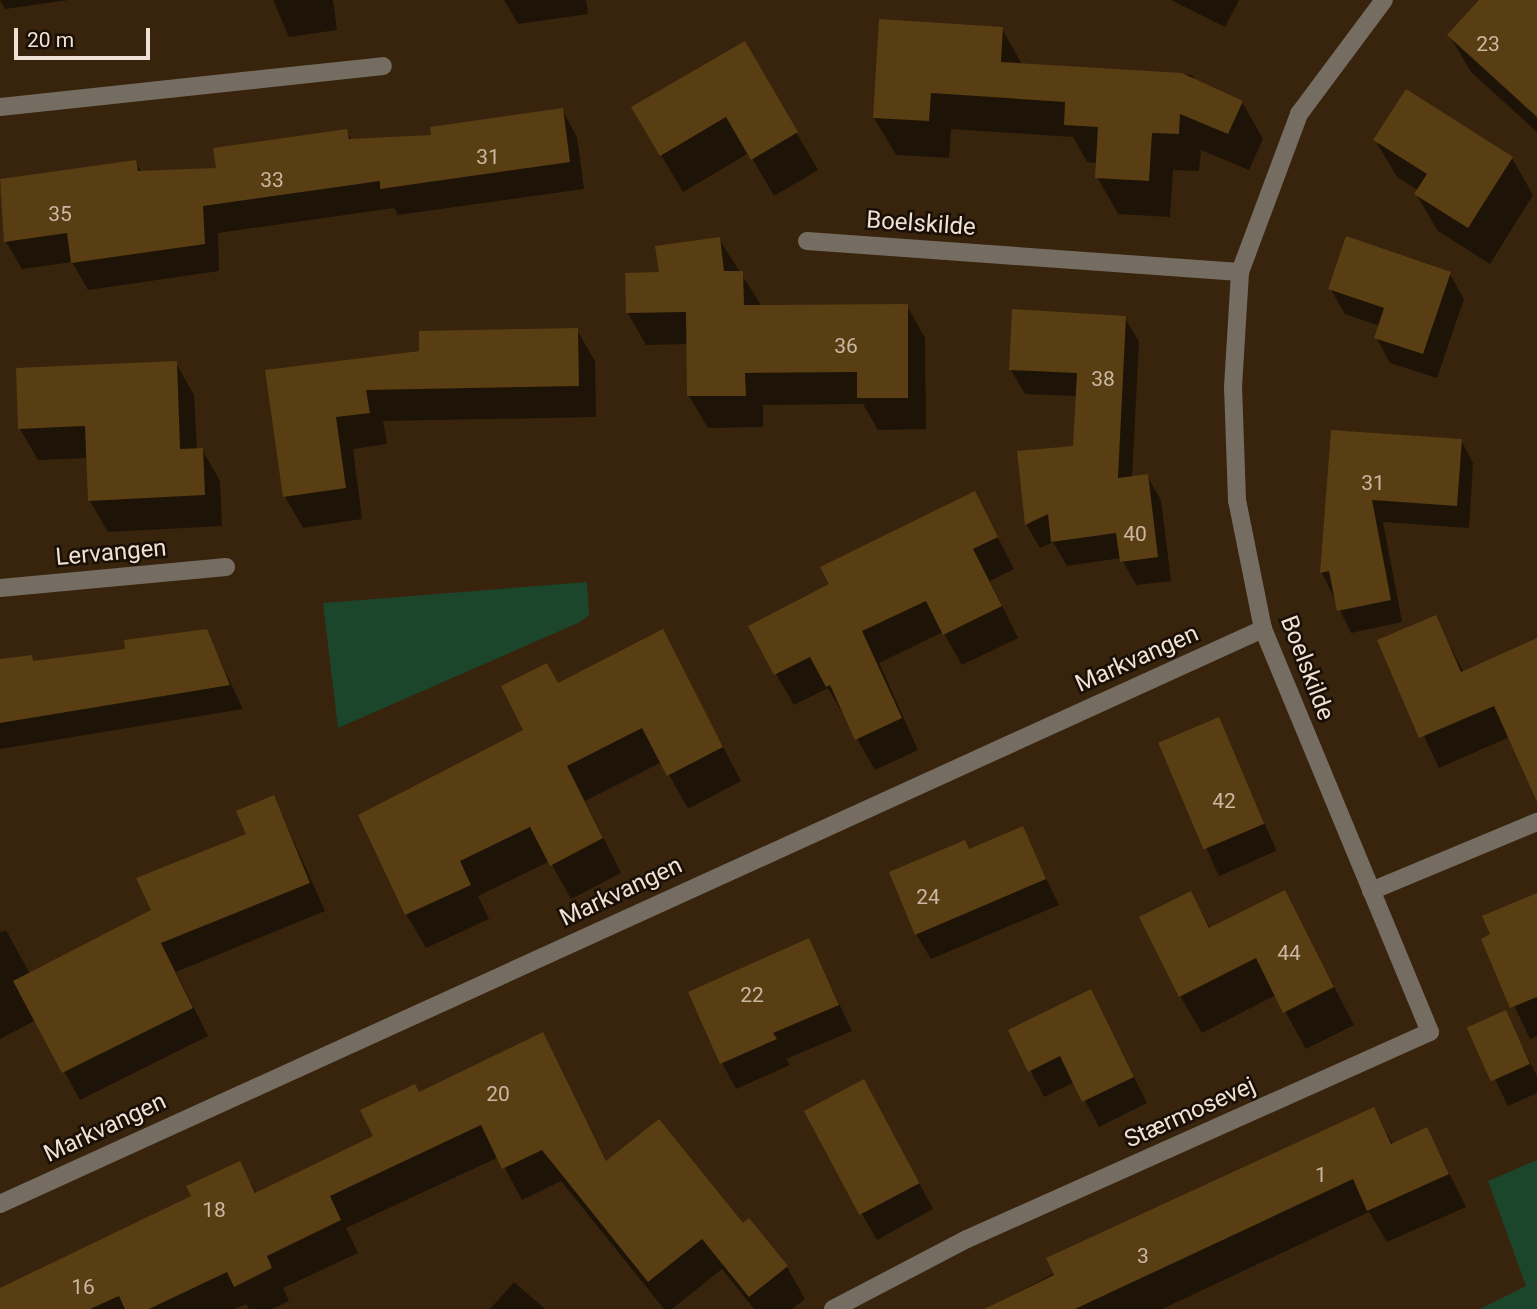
<!DOCTYPE html>
<html>
<head>
<meta charset="utf-8">
<style>
	body { margin:0 }
	#map { position:relative; width:1537px; height:1309px; overflow:hidden; background:#38240c; font-family:Roboto,sans-serif }
	div>[style] { position:absolute }
	[style*='--x'] { left:calc(var(--x)*1px); top:calc(var(--y)*1px); width:calc(var(--w)*1px); rotate:calc(var(--a)*1deg) }
	.green>* { inset:0; background:#1b462c }
	.shadow>* { inset:0; background:#0007; transform-origin:0 0 }
	.building>* { inset:0; background:#593d13; transform-origin:0 0 }
	.minor>* { height:18px; margin:-9px; padding:0 9px; transform-origin:9px; border-radius:9px; background:#756d61 }
	span { translate:-50% -50%; white-space:nowrap; text-align:center; line-height:1.15; -webkit-text-stroke:5px #190f06; paint-order:stroke }
	.number-label { font-size:21px; color:#cab8a3 }
	.number-label span { -webkit-text-stroke-width:0 }
	.street-label { font-size:24px; color:#efe1d3 }
	.scale { position:absolute; left:14px; top:28px; width:136px; height:32px; box-sizing:border-box; border:4px solid #efe1d3; border-top:0; padding-left:9px; font-size:21px; line-height:24px; white-space:nowrap; color:#efe1d3; -webkit-text-stroke:5px #190f06; paint-order:stroke }
</style>
</head>
<body>
<div id="map">
	<div class="green">
		<i style="clip-path:polygon(587px 582px,589px 615px,580px 622px,338px 728px,323px 603px)"></i>
		<i style="clip-path:polygon(1537px 1160px,1537px 1309px,1480px 1309px,1526px 1286px,1488px 1181px)"></i>
	</div>
	<div class="shadow">
		<i style="clip-path:polygon(0 0,69px 0,5px 9px)"></i>
		<i style="clip-path:polygon(273px 0,333px 0,337px 30px,289px 37px)"></i>
		<i style="clip-path:polygon(504px 0,586px 0,588px 14px,518px 24px)"></i>
		<i style="clip-path:polygon(1171px 0,1239px 0,1225px 27px)"></i>
		<i style="clip-path:polygon(1481px 0,1537px 0,1537px 132px,1471px 72px,1449px 35px)"></i>
		<i style="clip-path:polygon(1002px 29px,1023px 66px,1192px 75px,1196px 82px,1242px 102px,1263px 139px,1249px 170px,1201px 150px,1199px 171px,1173px 170px,1170px 217px,1118px 214px,1097px 177px,1097px 163px,1087px 162px,1073px 137px,951px 129px,949px 158px,896px 155px,874px 118px)"></i>
		<i style="clip-path:polygon(744px 43px,818px 170px,774px 196px,749px 153px,683px 192px,633px 108px)"></i>
		<i style="clip-path:polygon(562px 110px,577px 137px,584px 189px,398px 215px,394px 208px,218px 233px,219px 271px,88px 290px,72px 262px,22px 269px,6px 242px,0 181px,135px 162px,142px 173px,218px 169px,346px 131px,352px 140px,433px 137px)"></i>
		<i style="clip-path:polygon(1375px 140px,1512px 158px,1533px 195px,1490px 264px,1438px 231px,1416px 194px,1418px 190px,1397px 177px)"></i>
		<i style="clip-path:polygon(719px 239px,761px 305px,907px 306px,925px 338px,926px 429px,878px 430px,863px 404px,763px 405px,763px 427px,708px 428px,689px 396px,688px 344px,646px 345px,628px 313px,627px 274px,661px 274px)"></i>
		<i style="clip-path:polygon(1450px 274px,1464px 299px,1437px 378px,1390px 363px,1376px 337px,1380px 326px,1345px 314px,1330px 288px)"></i>
		<i style="clip-path:polygon(1125px 318px,1139px 342px,1132px 478px,1147px 476px,1161px 500px,1171px 581px,1136px 585px,1121px 558px,1067px 566px,1053px 542px,1040px 548px,1026px 524px,1074px 448px,1077px 396px,1025px 394px,1011px 370px)"></i>
		<i style="clip-path:polygon(577px 330px,595px 361px,596px 417px,383px 421px,387px 444px,353px 449px,362px 519px,303px 528px,285px 497px,267px 371px)"></i>
		<i style="clip-path:polygon(176px 363px,194px 395px,197px 450px,202px 449px,220px 481px,222px 526px,108px 532px,90px 501px,88px 458px,38px 460px,20px 429px)"></i>
		<i style="clip-path:polygon(1333px 432px,1461px 440px,1473px 463px,1469px 528px,1383px 522px,1402px 622px,1351px 633px,1322px 573px)"></i>
		<i style="clip-path:polygon(975px 493px,1014px 569px,990px 581px,1018px 638px,962px 665px,943px 632px,879px 663px,918px 750px,875px 770px,828px 688px,794px 705px,776px 674px,831px 585px)"></i>
		<i style="clip-path:polygon(1435px 617px,1464px 673px,1537px 640px,1537px 741px,1512px 736px,1439px 768px,1379px 641px)"></i>
		<i style="clip-path:polygon(206px 631px,243px 709px,0 749px,0 661px,31px 657px,34px 663px,127px 651px)"></i>
		<i style="clip-path:polygon(663px 632px,741px 781px,688px 809px,662px 762px,585px 801px,621px 873px,571px 899px,550px 861px,478px 896px,489px 919px,426px 948px,406px 914px,558px 685px)"></i>
		<i style="left:1218px;top:719px;width:144px;height:63px;rotate:66deg"></i>
		<i style="clip-path:polygon(274px 797px,325px 911px,176px 972px,208px 1036px,80px 1100px,36px 1020px,0 1039px,0 932px,6px 930px,30px 974px,154px 911px,249px 835px)"></i>
		<i style="clip-path:polygon(1022px 829px,1059px 905px,931px 959px,916px 934px,969px 851px)"></i>
		<i style="clip-path:polygon(1285px 892px,1354px 1025px,1306px 1049px,1276px 995px,1202px 1033px,1180px 996px,1190px 893px,1211px 929px)"></i>
		<i style="clip-path:polygon(1537px 895px,1537px 1036px,1530px 1039px,1483px 940px)"></i>
		<i style="clip-path:polygon(809px 940px,852px 1031px,786px 1059px,790px 1065px,736px 1089px,722px 1063px)"></i>
		<i style="clip-path:polygon(1091px 991px,1147px 1103px,1099px 1127px,1075px 1082px,1044px 1097px,1010px 1031px)"></i>
		<i style="clip-path:polygon(1505px 1013px,1537px 1076px,1537px 1093px,1508px 1106px,1470px 1028px)"></i>
		<i style="clip-path:polygon(542px 1034px,607px 1162px,742px 1226px,787px 1267px,805px 1299px,792px 1309px,754px 1309px,722px 1269px,672px 1309px,664px 1309px,561px 1181px,522px 1200px,499px 1157px,346px 1228px,358px 1253px,283px 1288px,289px 1301px,272px 1309px,249px 1309px,246px 1304px,234px 1309px,0 1309px,0 1290px,193px 1197px,239px 1163px,257px 1194px,375px 1137px,419px 1094px)"></i>
		<i style="clip-path:polygon(878px 1107px,933px 1209px,877px 1240px,862px 1214px)"></i>
		<i style="clip-path:polygon(1373px 1109px,1393px 1144px,1427px 1129px,1466px 1207px,1387px 1242px,1369px 1212px,1162px 1309px,985px 1309px)"></i>
		<i style="clip-path:polygon(514px 1282px,545px 1309px,490px 1309px)"></i>
	</div>
	<div class="building">
		<i style="clip-path:polygon(1479px 0,1537px 0,1537px 117px,1447px 35px)"></i>
		<i style="clip-path:polygon(879px 19px,1003px 27px,1001px 62px,1182px 73px,1243px 101px,1228px 134px,1180px 114px,1179px 134px,1152px 133px,1149px 181px,1095px 178px,1098px 127px,1064px 125px,1065px 102px,931px 93px,929px 121px,873px 118px)"></i>
		<i style="clip-path:polygon(745px 41px,798px 132px,751px 160px,726px 117px,660px 156px,631px 107px)"></i>
		<i style="clip-path:polygon(1406px 89px,1513px 157px,1468px 228px,1414px 194px,1427px 174px,1373px 140px)"></i>
		<i style="clip-path:polygon(563px 108px,570px 162px,380px 189px,380px 181px,203px 206px,205px 244px,71px 263px,67px 233px,4px 242px,0 179px,136px 160px,138px 171px,216px 168px,213px 148px,347px 129px,349px 139px,431px 135px,430px 127px)"></i>
		<i style="clip-path:polygon(1346px 236px,1451px 272px,1423px 354px,1374px 338px,1384px 308px,1328px 289px)"></i>
		<i style="clip-path:polygon(720px 237px,724px 271px,743px 271px,744px 305px,908px 304px,908px 398px,857px 398px,857px 372px,745px 373px,746px 396px,687px 396px,686px 312px,626px 313px,625px 273px,659px 272px,655px 246px)"></i>
		<i style="clip-path:polygon(1012px 309px,1126px 316px,1118px 478px,1148px 474px,1158px 557px,1120px 562px,1116px 533px,1051px 542px,1048px 514px,1025px 525px,1017px 451px,1073px 446px,1077px 373px,1009px 370px)"></i>
		<i style="clip-path:polygon(578px 328px,579px 386px,366px 390px,370px 413px,336px 417px,346px 488px,283px 497px,265px 370px,419px 351px,419px 331px)"></i>
		<i style="clip-path:polygon(177px 361px,180px 449px,203px 448px,205px 495px,88px 501px,85px 426px,18px 429px,16px 368px)"></i>
		<i style="clip-path:polygon(1331px 430px,1462px 439px,1457px 506px,1372px 500px,1391px 600px,1337px 611px,1329px 571px,1320px 573px)"></i>
		<i style="clip-path:polygon(975px 491px,998px 537px,973px 549px,1002px 606px,943px 635px,926px 601px,862px 631px,902px 718px,855px 740px,830px 685px,826px 687px,810px 657px,774px 675px,748px 626px,829px 584px,820px 567px)"></i>
		<i style="clip-path:polygon(1436px 615px,1461px 672px,1537px 638px,1537px 802px,1494px 706px,1419px 738px,1377px 640px)"></i>
		<i style="clip-path:polygon(207px 629px,230px 685px,0 723px,0 659px,32px 655px,33px 661px,125px 649px,124px 640px)"></i>
		<i style="clip-path:polygon(663px 629px,723px 747px,667px 776px,642px 728px,567px 766px,603px 838px,550px 866px,530px 827px,460px 861px,471px 885px,405px 915px,358px 815px,523px 730px,501px 686px,547px 663px,558px 683px)"></i>
		<i style="left:1219px;top:717px;width:116px;height:66px;rotate:67deg"></i>
		<i style="clip-path:polygon(274px 795px,310px 883px,161px 943px,193px 1008px,62px 1073px,13px 981px,151px 910px,136px 878px,246px 834px,236px 811px)"></i>
		<i style="clip-path:polygon(1023px 826px,1046px 879px,915px 935px,889px 872px,965px 840px,969px 849px)"></i>
		<i style="clip-path:polygon(1285px 890px,1334px 987px,1283px 1013px,1256px 958px,1179px 997px,1139px 917px,1191px 891px,1209px 928px)"></i>
		<i style="clip-path:polygon(1537px 893px,1537px 997px,1510px 1008px,1481px 939px,1490px 934px,1482px 916px)"></i>
		<i style="clip-path:polygon(809px 938px,839px 1005px,773px 1033px,777px 1039px,720px 1064px,688px 992px)"></i>
		<i style="clip-path:polygon(1091px 989px,1134px 1077px,1082px 1102px,1060px 1056px,1028px 1072px,1008px 1030px)"></i>
		<i style="left:1506px;top:1010px;width:59px;height:43px;rotate:66deg"></i>
		<i style="clip-path:polygon(543px 1032px,606px 1161px,659px 1119px,743px 1223px,749px 1218px,788px 1266px,749px 1297px,702px 1239px,648px 1282px,542px 1150px,502px 1169px,481px 1125px,330px 1196px,341px 1220px,267px 1256px,272px 1268px,234px 1287px,227px 1272px,149px 1309px,125px 1309px,119px 1296px,90px 1309px,0 1309px,0 1288px,191px 1196px,186px 1186px,240px 1161px,255px 1193px,373px 1136px,360px 1110px,415px 1084px,419px 1092px)"></i>
		<i style="left:864px;top:1079px;width:118px;height:68px;rotate:62deg"></i>
		<i style="clip-path:polygon(1374px 1107px,1391px 1144px,1427px 1127px,1449px 1174px,1367px 1211px,1353px 1179px,1075px 1309px,984px 1309px,1054px 1275px,1046px 1258px)"></i>
	</div>
	<div class="minor">
		<i style="--x:0;--y:107;--w:385;--a:-6.1"></i>
		<i style="--x:807;--y:241;--w:434;--a:4.1"></i>
		<i style="--x:0;--y:588;--w:227;--a:-5.3"></i>
		<i style="--x:1371;--y:891;--w:180;--a:-22.6"></i>
		<i style="--x:0;--y:1204;--w:1388;--a:-24.48"></i>
		<i style="--x:833;--y:1309;--w:151;--a:-27.6"></i>
		<i style="--x:967;--y:1239;--w:507;--a:-24.09"></i>
		<i style="--x:1430;--y:1032;--w:436;--a:-112.5"></i>
		<i style="--x:1263;--y:629;--w:132;--a:-101.4"></i>
		<i style="--x:1237;--y:500;--w:113;--a:-92"></i>
		<i style="--x:1233;--y:387;--w:115;--a:-86.5"></i>
		<i style="--x:1240;--y:272;--w:169;--a:-69.5"></i>
		<i style="--x:1299;--y:114;--w:142;--a:-53.3"></i>
	</div>
	<div class="number-label">
		<span style="left:1488px;top:44px">23</span>
		<span style="left:488px;top:157px">31</span>
		<span style="left:272px;top:180px">33</span>
		<span style="left:60px;top:214px">35</span>
		<span style="left:846px;top:346px">36</span>
		<span style="left:1103px;top:379px">38</span>
		<span style="left:1373px;top:483px">31</span>
		<span style="left:1135px;top:534px">40</span>
		<span style="left:1224px;top:801px">42</span>
		<span style="left:928px;top:897px">24</span>
		<span style="left:1289px;top:953px">44</span>
		<span style="left:752px;top:995px">22</span>
		<span style="left:498px;top:1094px">20</span>
		<span style="left:1321px;top:1175px">1</span>
		<span style="left:214px;top:1210px">18</span>
		<span style="left:1143px;top:1256px">3</span>
		<span style="left:83px;top:1287px">16</span>
	</div>
	<div class="street-label">
		<span style="left:921px;top:224px;rotate:4deg">Boelskilde</span>
		<span style="left:111px;top:553px;rotate:-5deg">Lervangen</span>
		<span style="left:1137px;top:659px;rotate:-24deg">Markvangen</span>
		<span style="left:1307px;top:668px;rotate:69deg">Boelskilde</span>
		<span style="left:621px;top:892px;rotate:-25deg">Markvangen</span>
		<span style="left:1190px;top:1113px;rotate:-24deg">Stærmosevej</span>
		<span style="left:105px;top:1128px;rotate:-25deg">Markvangen</span>
	</div>
	<div class="scale">20 m</div>
</div>
</body>
</html>
